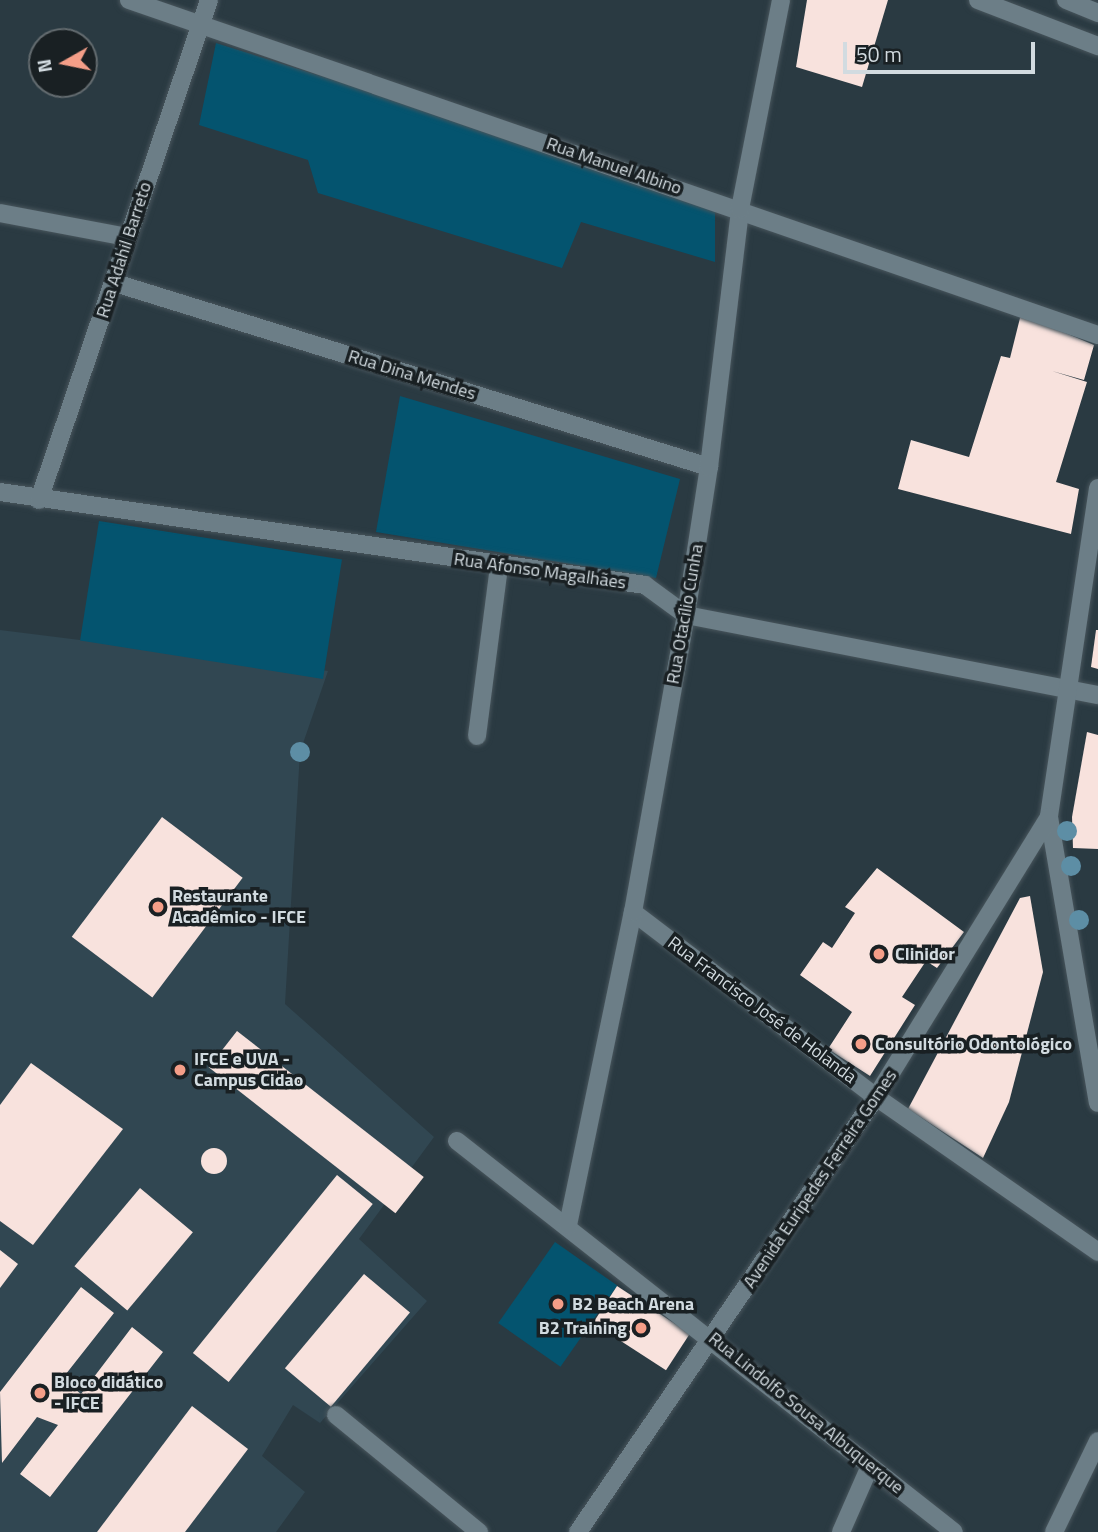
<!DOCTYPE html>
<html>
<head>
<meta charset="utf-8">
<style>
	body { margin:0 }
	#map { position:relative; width:1098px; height:1532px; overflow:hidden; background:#2a3a42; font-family:"Titillium Web",sans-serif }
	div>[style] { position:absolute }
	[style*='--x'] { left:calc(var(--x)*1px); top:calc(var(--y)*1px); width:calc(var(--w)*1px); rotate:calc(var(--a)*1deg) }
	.built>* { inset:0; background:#314752 }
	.green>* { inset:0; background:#04546f; transform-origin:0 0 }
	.building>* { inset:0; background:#f8e2dd; transform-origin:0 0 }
	.round { border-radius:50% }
	.roads { filter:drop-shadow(0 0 2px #48555c) drop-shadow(0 0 2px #48555c) }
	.minor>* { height:18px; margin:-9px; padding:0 9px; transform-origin:9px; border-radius:9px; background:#6c7e87 }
	.tertiary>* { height:18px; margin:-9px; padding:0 9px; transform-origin:9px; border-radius:9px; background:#6c7e87 }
	.trees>* { width:20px; height:20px; margin:-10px; border-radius:50%; background:#5d8ea5 }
	.dots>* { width:19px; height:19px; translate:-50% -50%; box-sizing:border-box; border:4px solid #192023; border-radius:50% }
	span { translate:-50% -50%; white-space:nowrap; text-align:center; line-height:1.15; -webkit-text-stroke:7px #192023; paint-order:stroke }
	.street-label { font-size:18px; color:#d2dbe0 }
	.poi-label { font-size:18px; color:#d2dbe0; font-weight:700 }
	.left { translate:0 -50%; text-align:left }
	.right { translate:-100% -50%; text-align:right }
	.north { position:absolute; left:28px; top:28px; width:70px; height:70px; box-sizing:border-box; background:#192023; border:2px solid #636b6f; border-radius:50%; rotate:261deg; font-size:19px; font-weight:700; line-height:28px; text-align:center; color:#d2dbe0 }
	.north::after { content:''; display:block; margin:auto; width:24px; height:32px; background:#f49e88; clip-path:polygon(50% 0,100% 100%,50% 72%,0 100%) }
	.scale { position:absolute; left:843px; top:42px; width:192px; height:32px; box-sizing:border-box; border:4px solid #d2dbe0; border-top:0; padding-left:9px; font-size:21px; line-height:24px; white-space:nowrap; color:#d2dbe0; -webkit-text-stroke:5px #192023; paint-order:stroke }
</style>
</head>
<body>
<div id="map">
	<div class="built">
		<i style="clip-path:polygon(0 630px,328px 671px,300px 752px,285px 1004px,434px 1137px,359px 1239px,427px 1301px,320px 1423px,293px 1405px,262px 1456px,305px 1492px,276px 1532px,0 1532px)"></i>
	</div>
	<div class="green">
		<i style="clip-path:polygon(216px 43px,715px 200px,715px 262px,581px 222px,562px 268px,318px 193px,308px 160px,199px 125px)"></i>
		<i style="clip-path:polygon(400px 396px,680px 479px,656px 578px,376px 532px)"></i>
		<i style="left:99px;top:521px;width:246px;height:121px;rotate:9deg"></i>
		<i style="left:555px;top:1242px;width:76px;height:99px;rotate:35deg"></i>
	</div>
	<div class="building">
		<i style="clip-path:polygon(807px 0,888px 0,862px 87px,796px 67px)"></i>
		<i style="clip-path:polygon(1021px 314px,1094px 345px,1084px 380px,1052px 371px,1087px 382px,1056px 482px,1079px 489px,1071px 534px,898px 489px,911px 440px,969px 457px,1001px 356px,1010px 358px)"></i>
		<i style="clip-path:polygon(1096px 630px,1098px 630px,1098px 669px,1091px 667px)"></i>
		<i style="clip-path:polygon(1087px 732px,1098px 735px,1098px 849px,1073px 848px,1072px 817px)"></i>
		<i style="left:162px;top:817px;width:101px;height:150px;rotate:37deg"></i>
		<i style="clip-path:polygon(877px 868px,964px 932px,937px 968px,926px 961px,902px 997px,915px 1005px,870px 1076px,828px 1049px,852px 1012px,800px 975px,823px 942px,832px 948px,855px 913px,845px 907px)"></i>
		<i style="clip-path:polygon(1030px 896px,1043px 972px,1009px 1102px,983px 1158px,908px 1109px,1020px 898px)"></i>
		<i style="left:237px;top:1031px;width:237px;height:46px;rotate:38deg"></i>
		<i style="clip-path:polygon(31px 1063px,123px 1129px,33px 1245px,0 1221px,0 1105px)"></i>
		<i class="round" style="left:201px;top:1148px;width:26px;height:26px"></i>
		<i style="left:337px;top:1175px;width:46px;height:229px;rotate:39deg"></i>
		<i style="left:140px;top:1188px;width:69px;height:102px;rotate:40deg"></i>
		<i style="clip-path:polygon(0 1250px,18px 1264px,0 1288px)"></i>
		<i style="left:364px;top:1274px;width:60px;height:123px;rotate:40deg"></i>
		<i style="left:617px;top:1286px;width:87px;height:44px;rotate:33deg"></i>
		<i style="clip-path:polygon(81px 1287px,114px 1313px,62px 1379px,81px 1394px,132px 1327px,163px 1352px,50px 1497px,20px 1474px,58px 1425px,37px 1417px,2px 1463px,0 1392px)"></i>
		<i style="clip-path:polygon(192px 1406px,248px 1449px,185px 1532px,97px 1532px)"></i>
	</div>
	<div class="roads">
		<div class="minor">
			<i style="--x:129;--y:0;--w:1025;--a:19.07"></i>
			<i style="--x:0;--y:213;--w:129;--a:10.7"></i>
			<i style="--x:115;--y:283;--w:622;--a:17.21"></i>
			<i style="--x:0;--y:492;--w:652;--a:8.2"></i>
			<i style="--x:645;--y:585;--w:51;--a:36.2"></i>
			<i style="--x:686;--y:615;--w:420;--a:11"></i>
			<i style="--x:39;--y:500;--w:528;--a:-71.22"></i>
			<i style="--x:477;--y:736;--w:171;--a:-82.6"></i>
			<i style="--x:633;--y:912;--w:305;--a:37.3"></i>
			<i style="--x:876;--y:1097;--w:271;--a:34.9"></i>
			<i style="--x:457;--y:1141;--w:632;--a:38.19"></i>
			<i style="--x:568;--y:1225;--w:320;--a:-78.3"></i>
			<i style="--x:633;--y:912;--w:302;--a:-79.9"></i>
			<i style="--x:686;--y:615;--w:150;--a:-81.2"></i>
			<i style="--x:709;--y:467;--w:260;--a:-83.1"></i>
			<i style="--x:740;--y:209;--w:213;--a:-78.9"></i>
			<i style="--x:336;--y:1415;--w:185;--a:39.3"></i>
			<i style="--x:841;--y:1532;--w:72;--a:-66.3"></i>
			<i style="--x:1054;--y:1532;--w:101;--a:-64.2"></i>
		</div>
		<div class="tertiary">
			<i style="--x:978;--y:0;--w:129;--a:21"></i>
			<i style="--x:1066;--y:0;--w:35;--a:22"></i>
			<i style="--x:1098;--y:488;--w:333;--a:98.5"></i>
			<i style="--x:1049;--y:817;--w:290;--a:80.3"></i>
			<i style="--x:578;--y:1532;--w:527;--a:-55.59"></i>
			<i style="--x:876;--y:1097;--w:329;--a:-58.3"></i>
		</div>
	</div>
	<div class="trees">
		<i style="left:300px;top:752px"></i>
		<i style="left:1067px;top:831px"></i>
		<i style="left:1071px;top:866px"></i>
		<i style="left:1079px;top:920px"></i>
	</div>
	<div class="dots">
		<i style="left:158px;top:907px;background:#f49e88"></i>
		<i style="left:879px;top:954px;background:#f49e88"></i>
		<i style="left:861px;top:1044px;background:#f49e88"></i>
		<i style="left:180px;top:1070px;background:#f49e88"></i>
		<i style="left:558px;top:1304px;background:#f49e88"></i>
		<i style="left:641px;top:1328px;background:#f49e88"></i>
		<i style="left:40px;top:1393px;background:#f49e88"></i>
	</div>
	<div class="street-label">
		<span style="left:614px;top:166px;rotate:19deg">Rua Manuel Albino</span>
		<span style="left:124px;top:250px;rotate:-72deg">Rua Adahil Barreto</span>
		<span style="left:412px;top:375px;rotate:17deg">Rua Dina Mendes</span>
		<span style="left:540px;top:571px;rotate:8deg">Rua Afonso Magalhães</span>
		<span style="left:685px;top:614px;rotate:-80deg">Rua Otacílio Cunha</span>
		<span style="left:762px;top:1010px;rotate:37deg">Rua Francisco José de Holanda</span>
		<span style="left:820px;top:1179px;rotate:-56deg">Avenida Euripedes Ferreira Gomes</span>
		<span style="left:806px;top:1413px;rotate:39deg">Rua Lindolfo Sousa Albuquerque</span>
	</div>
	<div class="poi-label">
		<span class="left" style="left:172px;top:907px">Restaurante<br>Acadêmico - IFCE</span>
		<span class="left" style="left:895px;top:954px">Clinidor</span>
		<span class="left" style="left:875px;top:1044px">Consultório Odontológico</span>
		<span class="left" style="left:194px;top:1070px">IFCE e UVA -<br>Campus Cidao</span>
		<span class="left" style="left:572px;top:1304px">B2 Beach Arena</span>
		<span class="right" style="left:627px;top:1328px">B2 Training</span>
		<span class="left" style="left:54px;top:1393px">Bloco didático<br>- IFCE</span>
	</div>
	<div class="north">N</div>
	<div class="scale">50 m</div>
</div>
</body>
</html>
